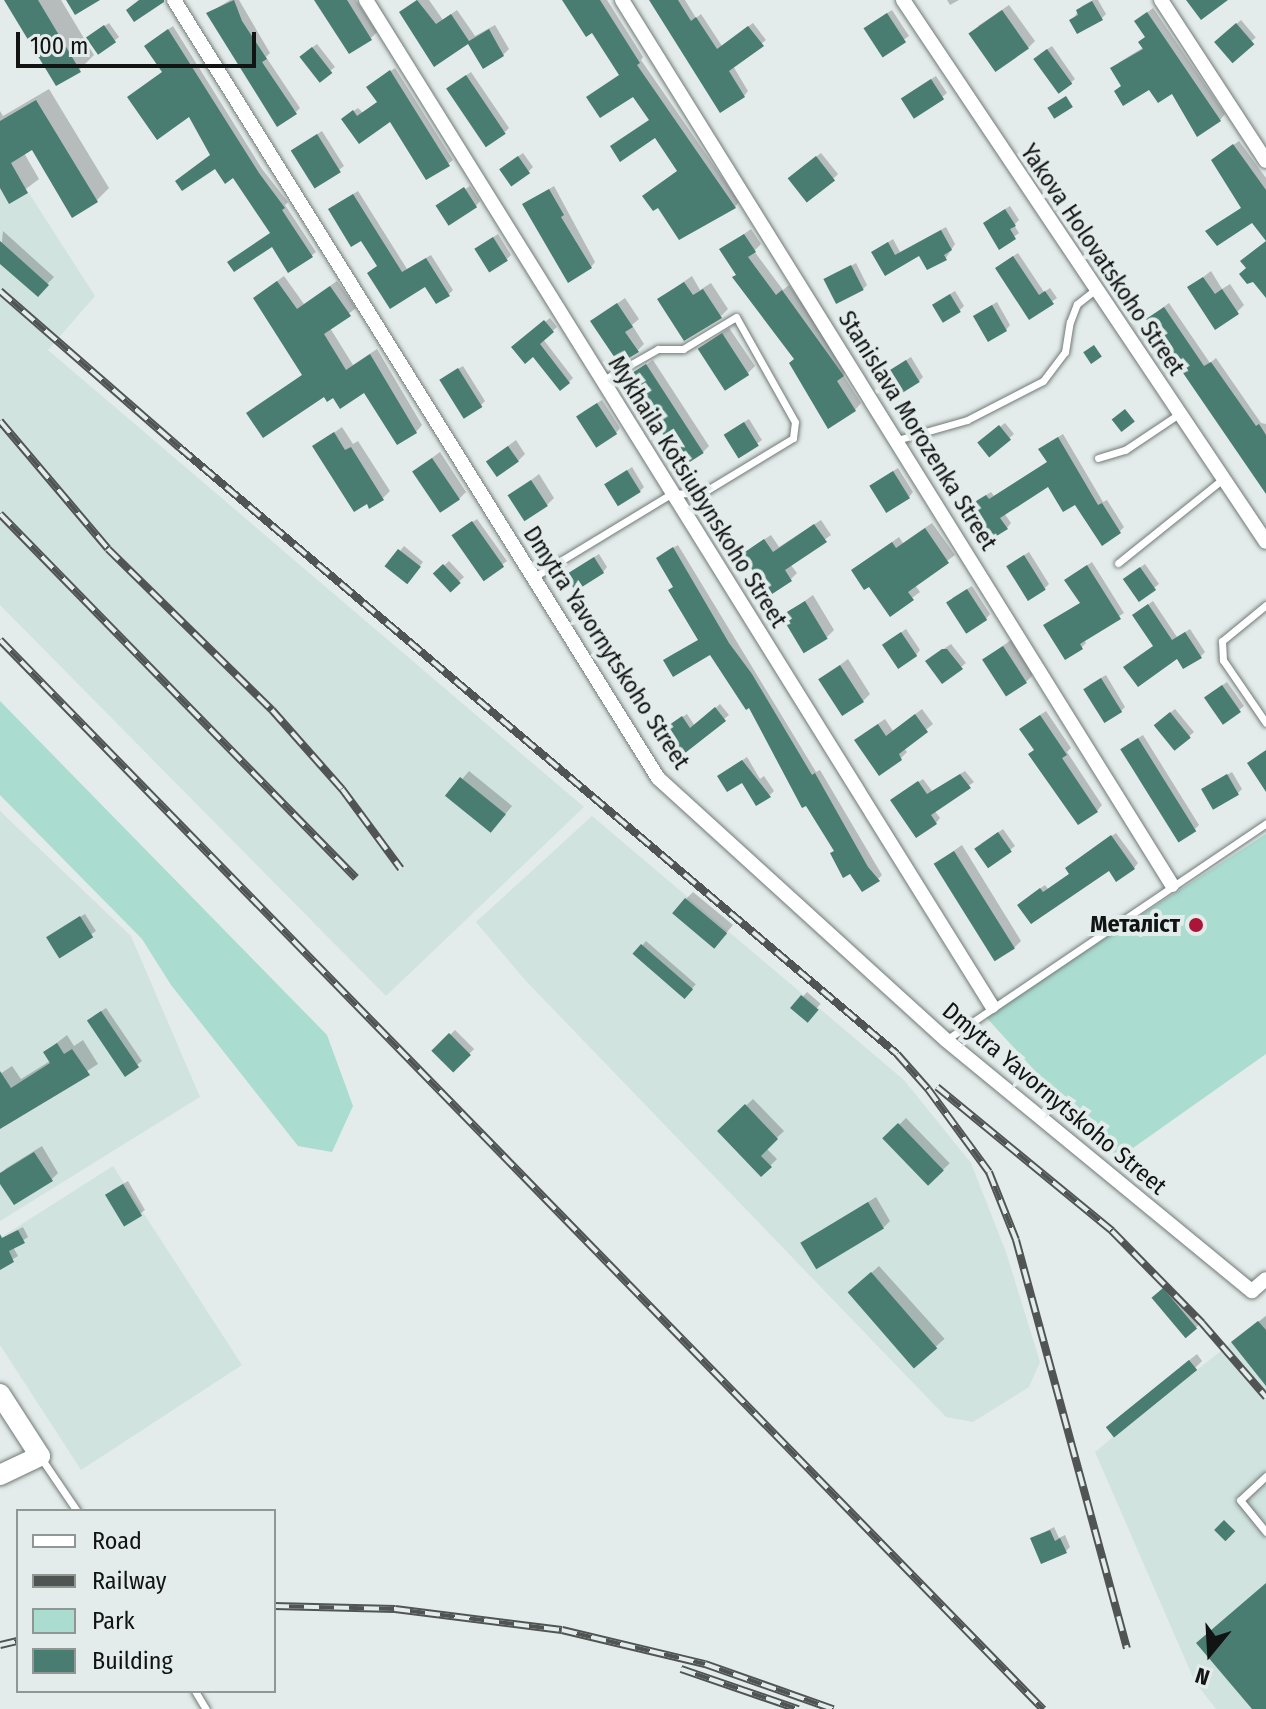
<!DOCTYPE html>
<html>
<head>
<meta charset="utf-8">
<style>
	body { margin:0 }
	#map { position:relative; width:1266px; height:1709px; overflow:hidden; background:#e3ecea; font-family:"Fira Sans Condensed",sans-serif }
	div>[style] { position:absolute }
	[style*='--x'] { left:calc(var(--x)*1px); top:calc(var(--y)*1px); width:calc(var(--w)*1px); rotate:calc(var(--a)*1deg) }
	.built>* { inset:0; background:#d0e3de }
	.green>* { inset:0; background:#abdcd0 }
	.shadow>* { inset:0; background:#0003; transform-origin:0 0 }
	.building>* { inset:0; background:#4a7d72; transform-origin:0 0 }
	.roads { filter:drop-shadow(0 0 2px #717a77) drop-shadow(0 0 2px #717a77) }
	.lane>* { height:7px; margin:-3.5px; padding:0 3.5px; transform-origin:3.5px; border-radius:3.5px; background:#fff }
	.street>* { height:14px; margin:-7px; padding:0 7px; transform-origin:7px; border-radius:7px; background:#fff }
	.secondary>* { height:20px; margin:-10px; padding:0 10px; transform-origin:10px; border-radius:10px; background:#fff }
	.rail>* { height:8px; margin-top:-4px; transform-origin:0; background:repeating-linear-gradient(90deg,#e3ecea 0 15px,#505554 0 30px); box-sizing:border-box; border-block:2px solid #505554 }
	.dots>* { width:22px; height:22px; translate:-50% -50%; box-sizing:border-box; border:4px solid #e3ecea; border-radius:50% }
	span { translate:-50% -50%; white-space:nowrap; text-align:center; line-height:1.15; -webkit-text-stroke:8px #e3ecea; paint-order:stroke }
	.street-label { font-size:24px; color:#111413 }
	.poi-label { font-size:24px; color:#111413; font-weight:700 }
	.right { translate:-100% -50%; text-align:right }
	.legend { position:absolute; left:16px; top:1509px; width:260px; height:184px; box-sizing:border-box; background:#e3ecea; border:2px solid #8f9694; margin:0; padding:10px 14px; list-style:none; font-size:24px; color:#111413 }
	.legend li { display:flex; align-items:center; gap:16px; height:40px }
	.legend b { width:40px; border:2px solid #8f9694 }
	.north { position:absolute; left:1170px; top:1613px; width:80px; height:80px; -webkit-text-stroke:6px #e3ecea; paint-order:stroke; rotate:198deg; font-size:22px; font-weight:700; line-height:32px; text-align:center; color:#111413 }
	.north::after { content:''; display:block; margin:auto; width:28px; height:36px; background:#111413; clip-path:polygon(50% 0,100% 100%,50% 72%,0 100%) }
	.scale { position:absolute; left:16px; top:32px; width:240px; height:36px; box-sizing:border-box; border:4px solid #111413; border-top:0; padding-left:10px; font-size:24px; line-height:28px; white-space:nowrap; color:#111413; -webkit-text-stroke:6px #e3ecea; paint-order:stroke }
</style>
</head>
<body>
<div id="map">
	<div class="built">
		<i style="clip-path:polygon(0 148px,95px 296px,48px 350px,584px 807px,386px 996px,0 605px)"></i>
		<i style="clip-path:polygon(0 811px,131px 936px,200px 1097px,0 1221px)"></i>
		<i style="clip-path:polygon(592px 816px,904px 1080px,971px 1163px,1006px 1252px,1040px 1362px,1029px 1387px,973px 1422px,946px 1417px,525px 980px,476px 922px)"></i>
		<i style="clip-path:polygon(113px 1166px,242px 1365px,81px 1470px,0 1345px,0 1238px)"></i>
		<i style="clip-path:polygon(1266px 1315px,1266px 1709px,1216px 1709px,1195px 1682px,1095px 1452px,1113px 1437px,1106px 1427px,1189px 1360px,1197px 1370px)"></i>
	</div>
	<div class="green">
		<i style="clip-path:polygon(0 701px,327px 1035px,353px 1106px,332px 1152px,298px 1146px,171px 985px,142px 939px,0 795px)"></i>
		<i style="clip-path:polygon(1266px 834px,1266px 1054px,1116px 1160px,985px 1016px)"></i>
	</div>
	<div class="shadow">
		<i style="clip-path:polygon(7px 0,61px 0,94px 55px,79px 70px)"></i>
		<i style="clip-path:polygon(230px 0,239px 0,270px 53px,266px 57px,300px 108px,296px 112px,209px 13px)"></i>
		<i style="clip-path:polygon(316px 0,356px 0,377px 32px,371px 38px)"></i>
		<i style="clip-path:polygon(417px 0,429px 0,443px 20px,457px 10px,475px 36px,495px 25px,509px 49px,503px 55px,469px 41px,435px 64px,407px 7px)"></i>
		<i style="clip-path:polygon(566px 0,607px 0,643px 57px,641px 60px,739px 202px,735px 207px,680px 238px,659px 205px,679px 171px,651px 119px,592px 30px)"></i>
		<i style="clip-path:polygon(651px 0,685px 0,696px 18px,701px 14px,722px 46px,753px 23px,766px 40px,733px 66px,748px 91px,744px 96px)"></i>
		<i style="clip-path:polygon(947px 0,959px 0,950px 5px)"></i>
		<i style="clip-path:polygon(1093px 0,1098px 0,1106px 14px,1101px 19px,1072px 20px,1082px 6px)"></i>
		<i style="clip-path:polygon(1009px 5px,1035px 41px,1028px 48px,978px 26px)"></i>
		<i style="clip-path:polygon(1153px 8px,1225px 114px,1220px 120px,1172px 91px,1150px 87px,1118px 63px,1144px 47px,1147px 36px,1136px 21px)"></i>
		<i style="clip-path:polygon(892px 10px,909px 36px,883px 54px,870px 24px)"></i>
		<i style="left:1241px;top:20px;width:23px;height:33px;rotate:50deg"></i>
		<i style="clip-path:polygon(109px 23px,119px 37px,114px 41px,93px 34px)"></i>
		<i style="clip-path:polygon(173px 26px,262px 169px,288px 202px,285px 205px,316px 252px,311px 256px,272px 232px,234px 176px,213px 155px,150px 42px)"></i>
		<i style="clip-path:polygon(317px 44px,335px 67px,330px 71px,306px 52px)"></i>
		<i style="clip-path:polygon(1052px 46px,1075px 79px,1070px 83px,1040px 54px)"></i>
		<i style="clip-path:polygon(395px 68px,453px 160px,448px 164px,390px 119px,360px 141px,348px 115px,358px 108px,363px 113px,379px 102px,373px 83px)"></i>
		<i style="clip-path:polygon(471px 72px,509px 128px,505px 132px,452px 85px)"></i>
		<i style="clip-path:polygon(936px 76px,947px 93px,942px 97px,908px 94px)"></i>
		<i style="clip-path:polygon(49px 89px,109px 188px,96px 201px,32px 148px,24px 153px,39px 179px,10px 201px,0 184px,0 111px,3px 116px)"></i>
		<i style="clip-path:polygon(322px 131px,344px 166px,339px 170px,293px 150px)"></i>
		<i style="clip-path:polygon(1239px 141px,1266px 178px,1266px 238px,1252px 220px,1213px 227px,1243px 207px,1219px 155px)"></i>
		<i style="clip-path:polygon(523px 153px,533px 167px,528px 172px,506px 165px)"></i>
		<i style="clip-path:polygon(821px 153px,838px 174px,834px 178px,794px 174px)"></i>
		<i style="clip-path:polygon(470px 186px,480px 201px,476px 206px,440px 206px)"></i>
		<i style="clip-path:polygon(554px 186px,595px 262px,591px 267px,525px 204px)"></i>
		<i style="clip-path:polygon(358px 191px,407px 269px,431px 255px,453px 290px,449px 294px,379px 266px,335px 205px)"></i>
		<i style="clip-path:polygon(1010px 206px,1019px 220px,1014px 225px,1019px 233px,1000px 247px,989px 219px)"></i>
		<i style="clip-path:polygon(946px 227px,955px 244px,946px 258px,920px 253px,885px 273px,873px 252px,893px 239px,900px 252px)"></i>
		<i style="clip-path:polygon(751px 229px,761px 244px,754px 251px,783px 290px,789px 285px,849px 369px,843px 375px,861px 403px,855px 410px,796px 359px,722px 250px)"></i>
		<i style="clip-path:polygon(3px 231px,54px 277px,37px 295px,0 261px)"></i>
		<i style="clip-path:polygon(498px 234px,511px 255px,507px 259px,481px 245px)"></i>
		<i style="clip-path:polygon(1018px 253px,1044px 292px,1050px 288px,1057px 298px,1030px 317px,1002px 264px)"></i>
		<i style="clip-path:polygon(856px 263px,867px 285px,863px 289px,826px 280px)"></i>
		<i style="clip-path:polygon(1211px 271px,1222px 289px,1230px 284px,1244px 305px,1237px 312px,1189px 288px)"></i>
		<i style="clip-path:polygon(284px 276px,304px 304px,337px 281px,356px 308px,330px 328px,353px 365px,377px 349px,422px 425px,416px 432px,365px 390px,325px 394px,248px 413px,304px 374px,262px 292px)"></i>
		<i style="clip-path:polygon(692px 276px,700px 290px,711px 283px,728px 309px,721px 316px,659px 299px)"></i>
		<i style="clip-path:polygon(955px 291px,964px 306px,960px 310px,939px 301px)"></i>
		<i style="clip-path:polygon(625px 298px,639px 319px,632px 325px,644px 344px,637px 351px,593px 321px)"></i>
		<i style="clip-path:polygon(997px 302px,1010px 325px,1006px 330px,980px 312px)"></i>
		<i style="clip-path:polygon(1169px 303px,1210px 363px,1216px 358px,1261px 423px,1266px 424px,1266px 488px,1153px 315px)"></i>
		<i style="clip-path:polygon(550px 318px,557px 327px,543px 339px,573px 378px,569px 382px,518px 343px)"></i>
		<i style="clip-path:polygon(729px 328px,755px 366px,748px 373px,700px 348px)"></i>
		<i style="clip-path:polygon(911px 357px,923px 377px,919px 381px,891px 370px)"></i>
		<i style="clip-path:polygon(653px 360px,709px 446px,703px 452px,628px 378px)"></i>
		<i style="clip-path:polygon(463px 366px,485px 401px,481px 405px,446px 376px)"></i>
		<i style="clip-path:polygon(602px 400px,620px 428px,616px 433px,583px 412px)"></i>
		<i style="clip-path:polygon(749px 419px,762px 440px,740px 456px,730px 431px)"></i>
		<i style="clip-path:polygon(1005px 423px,1014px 434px,990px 455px,984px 439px)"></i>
		<i style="clip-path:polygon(342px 427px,353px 444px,358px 441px,390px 491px,383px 498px,315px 446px)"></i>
		<i style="clip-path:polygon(1063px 434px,1103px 502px,1107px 500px,1124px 527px,1120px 531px,1048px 484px,1004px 513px,1011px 523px,1007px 528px,975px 502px,991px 492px,994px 496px,1049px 461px,1045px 445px)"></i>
		<i style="clip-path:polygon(516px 440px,525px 454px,518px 461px,488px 461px)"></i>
		<i style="clip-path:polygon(440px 452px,466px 492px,459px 499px,414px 471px)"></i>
		<i style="clip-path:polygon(632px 467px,644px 487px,640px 491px,607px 484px)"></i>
		<i style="clip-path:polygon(898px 468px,913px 492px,909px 497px,876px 482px)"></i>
		<i style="clip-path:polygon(539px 474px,554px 498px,547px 505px,511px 496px)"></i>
		<i style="clip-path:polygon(477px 519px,507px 561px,484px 578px,458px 532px)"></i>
		<i style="clip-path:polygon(821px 520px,831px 535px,790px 564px,797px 573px,791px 579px,751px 548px,771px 535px,779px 547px)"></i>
		<i style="clip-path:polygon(932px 523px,955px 555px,915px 585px,920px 592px,890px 614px,870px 584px,853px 570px,899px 537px,903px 543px)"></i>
		<i style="clip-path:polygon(678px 545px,816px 772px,820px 770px,882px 875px,878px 879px,836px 850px,750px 705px,710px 653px,670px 656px,700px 639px,662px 554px)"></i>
		<i style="clip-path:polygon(404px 546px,423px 562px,411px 577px,400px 551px)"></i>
		<i style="clip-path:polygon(1029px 552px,1049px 584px,1045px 588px,1013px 562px)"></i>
		<i style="clip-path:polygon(599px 554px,607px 567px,603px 572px,572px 571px)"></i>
		<i style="left:449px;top:561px;width:22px;height:18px;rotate:47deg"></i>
		<i style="clip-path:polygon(1092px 562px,1124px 613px,1084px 639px,1086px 643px,1082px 647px,1050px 621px,1082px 602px,1071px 576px)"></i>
		<i style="clip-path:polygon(1145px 564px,1159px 584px,1154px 588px,1130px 575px)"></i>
		<i style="clip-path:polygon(972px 586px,990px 614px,986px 619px,952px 598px)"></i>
		<i style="clip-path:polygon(813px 595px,834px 630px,827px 637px,784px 616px)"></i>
		<i style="clip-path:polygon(1153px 601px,1177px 637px,1190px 629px,1205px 652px,1201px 656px,1178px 656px,1155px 645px,1139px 611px)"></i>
		<i style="clip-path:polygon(906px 629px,920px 650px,916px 655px,884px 645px)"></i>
		<i style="clip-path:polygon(1011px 640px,1033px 675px,1026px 682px,984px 659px)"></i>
		<i style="clip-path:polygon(951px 644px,966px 663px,961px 667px,932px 657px)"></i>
		<i style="clip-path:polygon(848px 659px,870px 694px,863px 701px,820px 680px)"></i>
		<i style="clip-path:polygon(1106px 675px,1125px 707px,1121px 711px,1089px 685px)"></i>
		<i style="clip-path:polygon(1227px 682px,1244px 706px,1239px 710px,1211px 693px)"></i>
		<i style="clip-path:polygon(720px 704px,729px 715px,681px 754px,669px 726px,687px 714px,695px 726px)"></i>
		<i style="clip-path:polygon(922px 709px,933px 724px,904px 748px,907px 752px,901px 758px,863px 734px,885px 719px,893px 731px)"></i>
		<i style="clip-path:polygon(1175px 709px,1194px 732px,1176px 748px,1161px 720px)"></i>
		<i style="clip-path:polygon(1046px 711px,1071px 748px,1067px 752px,1102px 805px,1097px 811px,1036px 750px,1028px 723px)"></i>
		<i style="clip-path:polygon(1143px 735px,1199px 825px,1195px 829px,1127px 745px)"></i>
		<i style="clip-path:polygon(747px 757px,760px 779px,764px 776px,774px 791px,770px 795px,742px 781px,719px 776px)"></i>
		<i style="clip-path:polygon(469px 771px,512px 806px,498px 823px,448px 796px)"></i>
		<i style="clip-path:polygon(965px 771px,974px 782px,934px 810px,940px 818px,936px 823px,897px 796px,923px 779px,932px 791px)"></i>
		<i style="clip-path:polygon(1232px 772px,1242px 789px,1237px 794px,1203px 789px)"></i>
		<i style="clip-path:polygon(1003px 829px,1015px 846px,1010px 850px,981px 844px)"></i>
		<i style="clip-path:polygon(1116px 833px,1138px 863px,1134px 868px,1109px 868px,1023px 901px,1045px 885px,1048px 889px,1071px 873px,1072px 864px)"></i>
		<i style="clip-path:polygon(962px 845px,1021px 941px,1014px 948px,935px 864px)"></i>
		<i style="clip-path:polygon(693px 892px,733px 925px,721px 939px,686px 899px)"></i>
		<i style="clip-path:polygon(85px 914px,96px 931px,60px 956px,53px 934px)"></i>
		<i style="left:646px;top:941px;width:66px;height:16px;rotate:41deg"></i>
		<i style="left:807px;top:992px;width:18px;height:21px;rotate:41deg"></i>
		<i style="clip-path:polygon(106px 1008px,142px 1061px,137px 1065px,94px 1016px)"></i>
		<i style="left:455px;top:1030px;width:27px;height:30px;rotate:45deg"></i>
		<i style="clip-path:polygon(67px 1035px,74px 1046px,83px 1040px,98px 1064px,0 1128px,0 1074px,12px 1066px,21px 1079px,50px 1061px,45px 1052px)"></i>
		<i style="clip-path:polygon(753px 1099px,784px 1131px,766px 1148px,777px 1159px,761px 1175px,719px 1131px)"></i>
		<i style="left:906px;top:1118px;width:63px;height:29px;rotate:46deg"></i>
		<i style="clip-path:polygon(42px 1146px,58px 1173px,51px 1180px,0 1180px,5px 1169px)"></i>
		<i style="clip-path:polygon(128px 1181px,145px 1210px,126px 1224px,112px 1190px)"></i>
		<i style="clip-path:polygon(876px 1197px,890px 1221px,883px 1228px,803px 1243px)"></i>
		<i style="clip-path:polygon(23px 1227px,28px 1237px,13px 1247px,18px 1256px,0 1267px,0 1239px)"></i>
		<i style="left:879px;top:1266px;width:98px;height:39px;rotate:48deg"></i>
		<i style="clip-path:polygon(1168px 1285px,1200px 1324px,1186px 1336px,1158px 1293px)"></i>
		<i style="clip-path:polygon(1266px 1316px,1266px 1377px,1240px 1336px)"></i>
		<i style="clip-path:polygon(1197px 1354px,1202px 1361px,1195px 1368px,1115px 1420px)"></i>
		<i style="clip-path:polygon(1054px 1527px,1059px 1538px,1065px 1535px,1070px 1547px,1066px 1551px,1032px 1539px)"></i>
	</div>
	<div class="building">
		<i style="clip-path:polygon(4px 0,38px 0,81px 72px,56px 86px)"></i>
		<i style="clip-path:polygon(66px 0,100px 0,75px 15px)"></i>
		<i style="clip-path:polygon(139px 0,164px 0,164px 2px,134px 22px,126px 10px)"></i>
		<i style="clip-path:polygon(234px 0,242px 21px,267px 59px,262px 62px,297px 114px,277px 127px,206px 13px)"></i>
		<i style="clip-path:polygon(314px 0,347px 0,372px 40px,349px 54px)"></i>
		<i style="clip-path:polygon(417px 0,436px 24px,451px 14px,469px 41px,489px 29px,504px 56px,483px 69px,468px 44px,434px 67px,399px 12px)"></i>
		<i style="clip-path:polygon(562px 0,600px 0,640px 63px,637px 65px,736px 208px,679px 240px,658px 208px,653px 211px,642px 196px,677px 171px,655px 138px,620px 162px,610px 146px,649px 120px,633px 97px,600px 118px,586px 97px,619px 75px,592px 33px,586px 37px)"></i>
		<i style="clip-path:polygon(649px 0,678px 0,691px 21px,696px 17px,717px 49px,748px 26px,764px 46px,729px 71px,745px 97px,720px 113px)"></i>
		<i style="clip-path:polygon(1186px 0,1228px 0,1201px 20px)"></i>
		<i style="clip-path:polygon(1092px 1px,1103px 20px,1077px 34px,1069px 20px,1078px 15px,1076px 10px)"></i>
		<i style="left:1002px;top:10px;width:47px;height:41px;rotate:55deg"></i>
		<i style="clip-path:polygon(1147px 12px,1221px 121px,1197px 137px,1172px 94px,1158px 103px,1149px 90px,1123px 106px,1114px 91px,1121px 86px,1110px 68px,1143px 49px,1138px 42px,1145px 37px,1134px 21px)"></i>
		<i style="left:887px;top:13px;width:35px;height:28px;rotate:57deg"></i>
		<i style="left:1236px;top:23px;width:28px;height:29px;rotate:49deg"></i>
		<i style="left:104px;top:25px;width:21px;height:22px;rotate:55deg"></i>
		<i style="clip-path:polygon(168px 29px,259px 173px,285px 208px,282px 210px,313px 257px,288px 273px,272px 247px,234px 272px,227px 262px,270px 233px,233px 178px,225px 184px,215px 169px,182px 191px,175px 181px,210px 155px,189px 117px,157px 140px,127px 97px,162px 72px,144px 46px)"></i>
		<i style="left:312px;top:47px;width:33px;height:16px;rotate:52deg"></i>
		<i style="left:1047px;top:49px;width:43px;height:17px;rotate:54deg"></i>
		<i style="clip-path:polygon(390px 70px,450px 166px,426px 180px,390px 122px,359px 144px,341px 119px,353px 110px,357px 116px,377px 102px,366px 87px)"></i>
		<i style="left:466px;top:75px;width:71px;height:24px;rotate:56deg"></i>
		<i style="left:931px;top:79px;width:24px;height:36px;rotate:57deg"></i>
		<i style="left:1066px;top:96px;width:13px;height:22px;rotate:58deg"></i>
		<i style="clip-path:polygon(36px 100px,98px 202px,72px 218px,32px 150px,11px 163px,28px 193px,9px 204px,0 188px,0 121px)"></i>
		<i style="left:317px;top:134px;width:45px;height:31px;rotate:58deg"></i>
		<i style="clip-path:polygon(1233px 144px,1266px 190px,1266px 298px,1253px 282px,1247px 284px,1239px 274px,1246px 268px,1240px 261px,1266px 241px,1252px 223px,1217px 246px,1205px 231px,1241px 208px,1211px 160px)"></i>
		<i style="left:518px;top:156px;width:21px;height:23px;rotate:55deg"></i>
		<i style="left:816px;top:156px;width:31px;height:36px;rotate:52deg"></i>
		<i style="left:464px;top:187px;width:24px;height:34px;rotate:57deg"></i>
		<i style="clip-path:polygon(549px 189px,564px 215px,561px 217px,592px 268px,568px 283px,522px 204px)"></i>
		<i style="clip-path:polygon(353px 194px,402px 272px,426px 258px,450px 296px,436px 304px,425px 287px,390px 309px,367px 273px,377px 266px,361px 241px,351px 247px,328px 209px)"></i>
		<i style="clip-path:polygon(1005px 209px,1016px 226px,1010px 229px,1016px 239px,999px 250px,983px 223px)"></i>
		<i style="clip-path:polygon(941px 230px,952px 250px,944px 255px,947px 260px,927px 270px,919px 256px,885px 276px,871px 252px,888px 242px,895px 255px)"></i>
		<i style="clip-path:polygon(744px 234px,756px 252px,748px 257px,776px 295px,782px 290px,844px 376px,837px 381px,856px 411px,828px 429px,789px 363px,794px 359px,732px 277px,736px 275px,719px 249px)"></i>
		<i style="left:493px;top:237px;width:28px;height:22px;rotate:58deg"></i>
		<i style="clip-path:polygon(0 241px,49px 285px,38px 297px,0 264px)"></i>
		<i style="clip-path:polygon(1013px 256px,1039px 295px,1045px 291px,1054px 304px,1029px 320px,995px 268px)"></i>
		<i style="left:851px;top:265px;width:28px;height:31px;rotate:63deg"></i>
		<i style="clip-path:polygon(1203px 277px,1215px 294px,1222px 289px,1239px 314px,1215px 330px,1187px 287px)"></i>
		<i style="clip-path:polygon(277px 281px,297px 309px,330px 286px,351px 316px,324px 334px,346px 370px,370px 354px,417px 433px,397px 445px,364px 393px,340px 409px,333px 398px,327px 402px,324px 397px,263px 438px,246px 413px,302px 375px,253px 298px)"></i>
		<i style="clip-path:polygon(684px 282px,693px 295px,703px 289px,722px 318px,684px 341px,657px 299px)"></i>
		<i style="left:950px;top:294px;width:21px;height:21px;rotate:59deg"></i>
		<i style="clip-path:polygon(617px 303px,633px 327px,625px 332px,639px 352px,619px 364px,590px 321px)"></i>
		<i style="left:992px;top:305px;width:30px;height:22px;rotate:60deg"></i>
		<i style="clip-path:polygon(1164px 307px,1204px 366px,1211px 362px,1256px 426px,1259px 424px,1266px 435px,1266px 494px,1146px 319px)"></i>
		<i style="clip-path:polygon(544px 320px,554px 332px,540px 344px,570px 383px,560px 391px,533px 357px,525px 364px,511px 347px)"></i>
		<i style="left:722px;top:333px;width:50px;height:29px;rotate:57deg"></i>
		<i style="left:1094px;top:345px;width:14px;height:13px;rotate:56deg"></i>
		<i style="left:906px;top:360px;width:26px;height:26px;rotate:58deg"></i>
		<i style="left:646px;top:364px;width:106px;height:24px;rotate:57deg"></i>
		<i style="left:458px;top:368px;width:46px;height:22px;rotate:58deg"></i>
		<i style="left:597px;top:403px;width:37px;height:25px;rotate:57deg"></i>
		<i style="left:1125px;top:409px;width:16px;height:17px;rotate:52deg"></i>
		<i style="left:744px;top:422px;width:28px;height:24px;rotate:58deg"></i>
		<i style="left:999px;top:425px;width:19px;height:28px;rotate:51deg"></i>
		<i style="clip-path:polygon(334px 432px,345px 450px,351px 447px,384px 500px,369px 509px,367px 504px,354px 512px,312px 446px)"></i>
		<i style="clip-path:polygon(1058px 437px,1098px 505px,1102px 503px,1121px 533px,1102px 546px,1075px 505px,1063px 512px,1048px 487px,1000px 518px,1008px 529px,990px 540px,968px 506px,986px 495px,989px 499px,1047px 462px,1038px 449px)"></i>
		<i style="left:508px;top:446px;width:19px;height:27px;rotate:55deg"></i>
		<i style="left:432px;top:458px;width:50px;height:24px;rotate:56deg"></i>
		<i style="left:627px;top:470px;width:26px;height:27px;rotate:58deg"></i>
		<i style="left:893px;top:471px;width:32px;height:28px;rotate:58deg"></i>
		<i style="left:531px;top:480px;width:31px;height:28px;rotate:57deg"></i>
		<i style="left:472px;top:521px;width:56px;height:25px;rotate:55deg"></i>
		<i style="clip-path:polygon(814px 524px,827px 542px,785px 570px,792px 581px,769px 596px,742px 554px,764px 539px,773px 552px)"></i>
		<i style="clip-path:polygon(925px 528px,949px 563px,908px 592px,914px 600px,890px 617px,869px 587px,864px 590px,851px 570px,892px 542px,896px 548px)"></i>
		<i style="clip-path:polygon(673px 547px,729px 643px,752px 674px,812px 775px,815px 773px,868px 867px,880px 881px,862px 892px,850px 874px,843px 878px,830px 853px,834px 851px,806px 806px,802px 808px,749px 708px,746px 710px,710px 655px,673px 677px,663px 660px,698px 640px,668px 590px,673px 587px,656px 558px)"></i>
		<i style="left:398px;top:549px;width:29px;height:22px;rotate:38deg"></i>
		<i style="left:1024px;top:555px;width:41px;height:21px;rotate:58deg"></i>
		<i style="left:594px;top:557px;width:19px;height:34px;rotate:58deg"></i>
		<i style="left:443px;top:564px;width:26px;height:14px;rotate:47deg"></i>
		<i style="clip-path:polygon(1087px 565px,1121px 619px,1080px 644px,1083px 649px,1065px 660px,1043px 625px,1080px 603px,1064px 580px)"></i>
		<i style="left:1140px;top:567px;width:28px;height:21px;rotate:55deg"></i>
		<i style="left:967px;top:589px;width:37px;height:25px;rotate:57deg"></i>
		<i style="left:805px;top:601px;width:44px;height:28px;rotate:59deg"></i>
		<i style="clip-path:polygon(1148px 604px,1172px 640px,1185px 632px,1202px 658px,1183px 669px,1177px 659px,1138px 687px,1123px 667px,1153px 646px,1132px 615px)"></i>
		<i style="left:901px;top:632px;width:29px;height:23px;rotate:56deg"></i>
		<i style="left:1003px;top:646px;width:44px;height:25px;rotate:57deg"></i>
		<i style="clip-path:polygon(942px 649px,947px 649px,963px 669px,942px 684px,925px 661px)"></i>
		<i style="left:840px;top:665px;width:44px;height:26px;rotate:57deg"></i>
		<i style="left:1101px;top:678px;width:40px;height:21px;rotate:58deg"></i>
		<i style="left:1222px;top:685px;width:33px;height:22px;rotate:55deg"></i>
		<i style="clip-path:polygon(715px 707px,726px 721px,680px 757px,662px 730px,682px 716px,690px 728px)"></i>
		<i style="left:1170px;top:712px;width:33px;height:21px;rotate:51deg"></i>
		<i style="clip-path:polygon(915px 714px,928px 732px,899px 754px,902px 760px,879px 776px,854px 740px,878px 724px,886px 736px)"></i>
		<i style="clip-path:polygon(1040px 715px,1067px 755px,1062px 758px,1098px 812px,1078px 825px,1028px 754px,1034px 750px,1019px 729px)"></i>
		<i style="left:1138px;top:738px;width:110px;height:21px;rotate:58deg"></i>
		<i style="clip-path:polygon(1266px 750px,1266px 792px,1247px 763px)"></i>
		<i style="clip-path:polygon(742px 760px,771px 797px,756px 806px,742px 783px,727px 792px,717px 776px)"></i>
		<i style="clip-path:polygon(960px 774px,971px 788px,931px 815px,937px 824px,916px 838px,890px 800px,918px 781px,927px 794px)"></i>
		<i style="left:1227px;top:774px;width:24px;height:30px;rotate:60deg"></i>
		<i style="left:460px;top:777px;width:59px;height:24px;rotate:39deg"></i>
		<i style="left:998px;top:832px;width:24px;height:29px;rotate:55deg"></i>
		<i style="clip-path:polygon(1111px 835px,1135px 869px,1116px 882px,1109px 871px,1031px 924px,1017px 905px,1040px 888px,1043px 892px,1069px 874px,1065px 868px)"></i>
		<i style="left:954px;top:851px;width:115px;height:24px;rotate:58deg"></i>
		<i style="left:685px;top:898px;width:55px;height:20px;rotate:40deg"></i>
		<i style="left:80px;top:916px;width:25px;height:40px;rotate:58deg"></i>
		<i style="left:641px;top:944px;width:69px;height:13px;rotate:41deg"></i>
		<i style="left:801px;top:995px;width:23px;height:17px;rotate:40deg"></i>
		<i style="left:101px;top:1011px;width:68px;height:17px;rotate:56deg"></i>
		<i style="left:449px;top:1033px;width:31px;height:25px;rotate:45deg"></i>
		<i style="clip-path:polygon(57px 1043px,64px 1054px,72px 1049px,90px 1075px,0 1129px,0 1071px,11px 1088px,50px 1063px,43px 1052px)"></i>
		<i style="clip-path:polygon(745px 1104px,778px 1139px,761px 1156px,772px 1167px,761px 1177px,717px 1131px)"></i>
		<i style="left:898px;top:1123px;width:66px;height:22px;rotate:46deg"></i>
		<i style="clip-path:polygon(34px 1152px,53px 1181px,14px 1205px,0 1184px,0 1173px)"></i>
		<i style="left:123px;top:1184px;width:37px;height:21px;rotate:59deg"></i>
		<i style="left:868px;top:1202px;width:31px;height:79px;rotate:59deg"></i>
		<i style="clip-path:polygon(18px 1230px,25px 1243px,9px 1251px,14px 1262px,0 1270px,0 1234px,2px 1238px)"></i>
		<i style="left:871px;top:1272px;width:101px;height:31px;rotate:49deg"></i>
		<i style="left:1163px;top:1288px;width:53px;height:15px;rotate:50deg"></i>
		<i style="clip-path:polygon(1258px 1321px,1266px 1330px,1266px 1386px,1231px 1342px)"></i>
		<i style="left:1189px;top:1360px;width:13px;height:107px;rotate:51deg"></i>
		<i style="left:1224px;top:1520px;width:16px;height:14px;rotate:45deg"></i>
		<i style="clip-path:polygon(1050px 1530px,1055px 1541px,1060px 1538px,1067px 1553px,1041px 1564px,1030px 1538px)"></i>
		<i style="clip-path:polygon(1266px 1583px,1266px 1709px,1252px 1709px,1196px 1643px)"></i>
	</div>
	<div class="roads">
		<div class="lane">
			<i style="--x:897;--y:440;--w:73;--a:-15.9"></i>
			<i style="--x:967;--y:420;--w:85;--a:-27.2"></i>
			<i style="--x:1043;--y:381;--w:36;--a:-53"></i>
			<i style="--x:1065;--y:352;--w:30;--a:-81"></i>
			<i style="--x:1070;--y:322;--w:19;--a:-69"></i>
			<i style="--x:1077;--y:304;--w:23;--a:-38"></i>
			<i style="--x:1098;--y:458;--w:28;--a:-17"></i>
			<i style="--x:1125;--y:450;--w:65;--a:-33.7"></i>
			<i style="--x:1118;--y:563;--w:134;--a:-38.7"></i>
			<i style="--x:534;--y:577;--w:160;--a:-31.2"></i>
			<i style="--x:671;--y:494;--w:33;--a:-3"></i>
			<i style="--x:704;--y:492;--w:104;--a:-31.2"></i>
			<i style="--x:793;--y:438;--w:16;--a:-83"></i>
			<i style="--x:795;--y:422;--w:120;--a:-119.3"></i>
			<i style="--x:736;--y:317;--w:62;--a:148.9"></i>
			<i style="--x:683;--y:349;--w:25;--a:180"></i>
			<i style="--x:658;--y:349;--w:63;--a:150.6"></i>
			<i style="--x:1266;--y:605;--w:57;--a:140.7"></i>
			<i style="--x:1222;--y:641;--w:19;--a:87"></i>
			<i style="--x:1223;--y:660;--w:76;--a:55.7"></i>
			<i style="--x:946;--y:1040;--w:387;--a:-34.1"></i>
			<i style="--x:41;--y:1458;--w:64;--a:55.8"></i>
			<i style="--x:1266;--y:1476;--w:35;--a:137"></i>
			<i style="--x:1240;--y:1500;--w:41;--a:50.9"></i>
			<i style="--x:195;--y:1691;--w:21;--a:59"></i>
		</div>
		<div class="street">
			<i style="--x:174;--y:0;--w:916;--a:58.11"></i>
			<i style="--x:658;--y:778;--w:389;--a:42.3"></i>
			<i style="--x:946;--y:1040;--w:396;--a:39.4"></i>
			<i style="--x:1252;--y:1291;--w:18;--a:-41"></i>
			<i style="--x:366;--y:0;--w:1185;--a:58.11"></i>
			<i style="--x:622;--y:0;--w:1042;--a:58.14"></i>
			<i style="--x:903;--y:0;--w:652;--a:56.19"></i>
			<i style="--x:1161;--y:0;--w:192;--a:56.9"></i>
		</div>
		<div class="secondary">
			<i style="--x:0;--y:1394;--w:74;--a:57.2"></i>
			<i style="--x:40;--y:1456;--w:44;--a:154.6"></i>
		</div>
	</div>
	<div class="rail">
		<i style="--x:0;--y:291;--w:239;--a:41.1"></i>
		<i style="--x:180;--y:448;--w:939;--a:40.2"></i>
		<i style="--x:897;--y:1054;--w:47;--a:48.5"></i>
		<i style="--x:928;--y:1089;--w:103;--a:53.7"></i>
		<i style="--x:989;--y:1172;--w:73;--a:68.3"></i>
		<i style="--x:1016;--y:1240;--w:423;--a:74.8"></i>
		<i style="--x:0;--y:421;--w:167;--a:49.8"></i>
		<i style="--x:108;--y:549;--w:230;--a:44.5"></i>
		<i style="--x:272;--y:710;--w:106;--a:48.5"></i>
		<i style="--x:342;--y:789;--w:99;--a:53.6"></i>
		<i style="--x:0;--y:514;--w:509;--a:45.64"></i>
		<i style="--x:0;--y:640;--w:1494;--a:45.71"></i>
		<i style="--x:937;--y:1087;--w:227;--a:39.4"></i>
		<i style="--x:1112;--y:1231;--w:129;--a:45.6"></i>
		<i style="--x:1202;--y:1323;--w:98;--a:49.1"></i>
		<i style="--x:274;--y:1606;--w:121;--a:1.4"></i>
		<i style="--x:395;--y:1609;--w:168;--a:7.2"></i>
		<i style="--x:562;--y:1630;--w:147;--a:13.4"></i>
		<i style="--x:705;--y:1664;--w:136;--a:19.4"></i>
		<i style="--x:0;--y:1645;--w:18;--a:-13"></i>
		<i style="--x:681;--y:1669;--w:124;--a:18.9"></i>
	</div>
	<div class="dots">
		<i style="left:1196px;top:925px;background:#ab1537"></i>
	</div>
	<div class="street-label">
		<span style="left:1102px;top:260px;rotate:56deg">Yakova Holovatskoho Street</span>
		<span style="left:917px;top:431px;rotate:58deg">Stanislava Morozenka Street</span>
		<span style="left:697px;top:492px;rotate:58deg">Mykhaila Kotsiubynskoho Street</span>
		<span style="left:606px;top:648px;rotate:57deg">Dmytra Yavornytskoho Street</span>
		<span style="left:1054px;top:1099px;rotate:40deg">Dmytra Yavornytskoho Street</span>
	</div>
	<div class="poi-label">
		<span class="right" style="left:1180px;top:925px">Металіст</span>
	</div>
	<ul class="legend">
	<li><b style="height:10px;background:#fff"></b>Road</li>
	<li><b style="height:10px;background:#505554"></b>Railway</li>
	<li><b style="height:22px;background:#abdcd0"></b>Park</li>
	<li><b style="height:22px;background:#4a7d72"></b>Building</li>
	</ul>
	<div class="north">N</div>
	<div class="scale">100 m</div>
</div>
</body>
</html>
